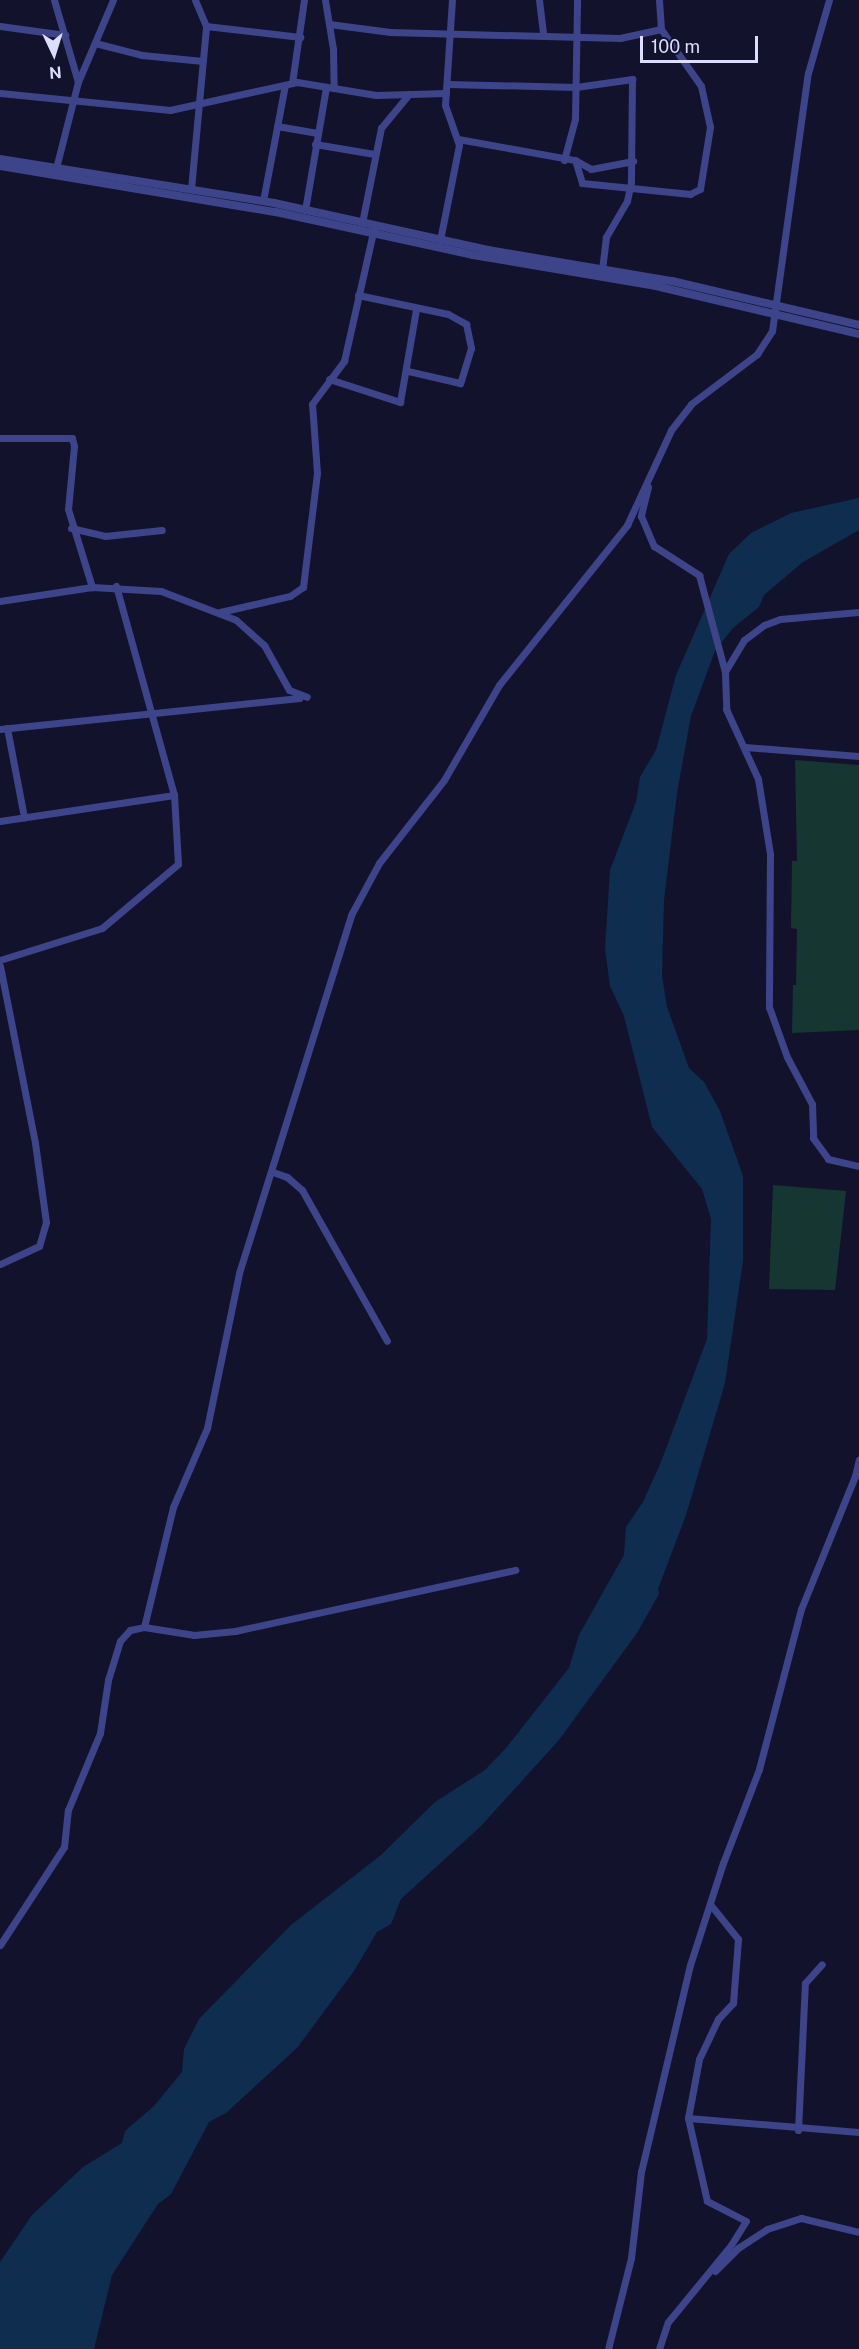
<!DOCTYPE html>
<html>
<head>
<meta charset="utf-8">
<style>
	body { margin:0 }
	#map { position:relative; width:859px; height:2349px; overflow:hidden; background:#13122c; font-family:"Public Sans",sans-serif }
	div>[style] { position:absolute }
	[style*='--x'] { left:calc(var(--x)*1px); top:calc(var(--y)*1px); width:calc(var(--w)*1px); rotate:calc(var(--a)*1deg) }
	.green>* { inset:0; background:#153631 }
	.water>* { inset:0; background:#0e2d4f }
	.minor>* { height:7px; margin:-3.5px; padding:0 3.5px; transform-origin:3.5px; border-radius:3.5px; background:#3d448a }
	.tertiary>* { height:8px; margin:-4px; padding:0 4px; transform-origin:4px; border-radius:4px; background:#3d448a }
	span { translate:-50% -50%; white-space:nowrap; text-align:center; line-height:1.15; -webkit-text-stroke:4.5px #13122c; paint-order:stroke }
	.north { position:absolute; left:24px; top:24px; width:60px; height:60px; -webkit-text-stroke:4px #13122c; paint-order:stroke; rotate:176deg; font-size:16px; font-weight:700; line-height:24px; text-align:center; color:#ddf }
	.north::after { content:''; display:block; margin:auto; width:21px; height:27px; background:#ddf; clip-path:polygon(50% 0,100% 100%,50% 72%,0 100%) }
	.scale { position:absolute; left:640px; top:36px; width:118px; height:27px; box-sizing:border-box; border:3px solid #ddf; border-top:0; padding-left:8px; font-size:18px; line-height:21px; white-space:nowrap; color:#ddf; -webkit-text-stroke:4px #13122c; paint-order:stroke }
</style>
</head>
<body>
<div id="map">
	<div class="green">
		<i style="clip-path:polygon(795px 760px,859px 765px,859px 1030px,792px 1033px,793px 985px,796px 985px,797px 929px,791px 928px,792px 861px,797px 861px)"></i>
		<i style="clip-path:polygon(773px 1185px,846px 1191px,835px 1290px,769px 1289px)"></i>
	</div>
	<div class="water">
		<i style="clip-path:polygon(859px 498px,859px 530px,803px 562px,764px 595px,759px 607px,733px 628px,715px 651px,691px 716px,677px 793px,664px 900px,662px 976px,667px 1007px,689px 1068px,704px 1082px,720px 1111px,743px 1176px,743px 1261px,725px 1383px,686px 1515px,658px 1589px,659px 1594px,637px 1633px,559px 1740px,481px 1826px,401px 1899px,391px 1924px,377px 1932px,354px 1971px,297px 2048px,226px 2113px,209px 2122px,171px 2194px,158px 2204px,112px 2275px,94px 2349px,0 2349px,0 2262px,32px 2215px,83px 2167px,122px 2143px,125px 2131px,154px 2106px,182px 2072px,184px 2049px,199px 2019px,291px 1925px,381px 1855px,435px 1802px,485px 1770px,506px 1748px,569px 1668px,579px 1635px,624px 1555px,626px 1527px,643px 1502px,661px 1462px,707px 1339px,711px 1219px,702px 1189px,652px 1127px,624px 1016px,610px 986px,605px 949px,610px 870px,636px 802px,640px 777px,656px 750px,676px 675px,729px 554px,751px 533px,791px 513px)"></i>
	</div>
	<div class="minor">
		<i style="--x:54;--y:0;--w:85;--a:73.7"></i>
		<i style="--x:325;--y:0;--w:50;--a:80.7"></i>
		<i style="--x:333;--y:49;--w:39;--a:89"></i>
		<i style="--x:539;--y:0;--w:34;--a:83"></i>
		<i style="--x:329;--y:24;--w:62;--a:7.5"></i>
		<i style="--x:390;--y:32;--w:230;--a:1.5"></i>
		<i style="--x:620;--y:38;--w:42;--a:-12.4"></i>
		<i style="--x:0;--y:26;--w:66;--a:7.9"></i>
		<i style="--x:206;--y:26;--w:95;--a:6.7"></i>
		<i style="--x:95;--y:43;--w:49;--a:14.3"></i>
		<i style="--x:142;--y:55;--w:61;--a:5.6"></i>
		<i style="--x:292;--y:83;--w:84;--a:-81.8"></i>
		<i style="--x:447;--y:84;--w:129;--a:1.3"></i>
		<i style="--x:576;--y:87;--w:57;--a:-8.1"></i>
		<i style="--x:632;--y:79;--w:103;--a:90.6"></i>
		<i style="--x:631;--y:182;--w:19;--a:102"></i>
		<i style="--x:627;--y:201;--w:42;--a:120.3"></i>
		<i style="--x:606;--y:237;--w:32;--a:97"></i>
		<i style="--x:0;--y:93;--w:171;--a:5.7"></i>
		<i style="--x:170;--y:110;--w:130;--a:-12.4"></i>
		<i style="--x:297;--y:82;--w:80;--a:9.3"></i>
		<i style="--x:376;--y:95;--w:70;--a:-1.6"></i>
		<i style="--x:277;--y:126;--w:41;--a:9.9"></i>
		<i style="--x:458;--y:139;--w:119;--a:10.2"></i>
		<i style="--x:575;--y:160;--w:18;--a:29"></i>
		<i style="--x:591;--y:169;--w:43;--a:-10.8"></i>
		<i style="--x:315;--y:144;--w:60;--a:9.6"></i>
		<i style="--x:564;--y:160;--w:42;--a:-75"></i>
		<i style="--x:575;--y:119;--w:119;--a:-89"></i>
		<i style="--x:575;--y:160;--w:24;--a:73"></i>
		<i style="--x:582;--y:183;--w:109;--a:5.8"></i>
		<i style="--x:690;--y:194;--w:11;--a:-27"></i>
		<i style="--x:700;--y:189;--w:63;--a:-80.8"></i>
		<i style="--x:710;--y:127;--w:42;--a:-102.4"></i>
		<i style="--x:701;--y:86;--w:70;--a:-125.1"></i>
		<i style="--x:661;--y:29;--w:29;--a:-94"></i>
		<i style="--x:56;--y:168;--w:89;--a:-75.7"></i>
		<i style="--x:78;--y:82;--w:89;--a:-66.9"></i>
		<i style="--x:191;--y:189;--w:164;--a:-84.7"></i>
		<i style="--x:206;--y:26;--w:28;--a:-113"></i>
		<i style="--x:263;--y:201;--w:118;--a:-79.3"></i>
		<i style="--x:305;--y:210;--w:125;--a:-80.3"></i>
		<i style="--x:362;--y:223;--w:97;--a:-78.7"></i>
		<i style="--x:381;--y:128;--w:44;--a:-50.5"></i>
		<i style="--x:440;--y:240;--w:97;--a:-78.7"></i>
		<i style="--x:459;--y:145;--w:42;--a:-109.3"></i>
		<i style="--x:445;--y:105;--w:105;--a:-86.2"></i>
		<i style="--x:358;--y:295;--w:92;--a:11.9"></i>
		<i style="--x:448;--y:314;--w:21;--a:29"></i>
		<i style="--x:466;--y:324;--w:25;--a:78"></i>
		<i style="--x:471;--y:348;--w:37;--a:107"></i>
		<i style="--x:460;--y:383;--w:53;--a:-167"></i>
		<i style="--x:329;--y:379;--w:75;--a:17.9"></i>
		<i style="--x:400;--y:402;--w:94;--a:-80.2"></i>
		<i style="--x:0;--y:438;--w:72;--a:0"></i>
		<i style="--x:72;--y:438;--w:8;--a:76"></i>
		<i style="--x:74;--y:446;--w:63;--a:95.4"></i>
		<i style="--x:68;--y:509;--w:82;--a:72.9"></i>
		<i style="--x:648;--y:487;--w:30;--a:104"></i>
		<i style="--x:641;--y:516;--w:33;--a:67"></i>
		<i style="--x:654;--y:546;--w:54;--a:32.8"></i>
		<i style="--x:699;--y:575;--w:100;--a:75"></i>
		<i style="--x:71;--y:528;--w:35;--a:13"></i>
		<i style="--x:105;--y:536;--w:57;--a:-6"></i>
		<i style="--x:0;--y:601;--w:93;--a:-8.7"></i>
		<i style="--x:92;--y:587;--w:69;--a:3.3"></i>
		<i style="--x:161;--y:591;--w:80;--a:21.1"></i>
		<i style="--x:236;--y:620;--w:38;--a:42"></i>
		<i style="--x:264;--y:645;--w:51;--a:60.9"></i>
		<i style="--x:289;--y:690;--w:19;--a:21"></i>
		<i style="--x:220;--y:612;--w:72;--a:-12.9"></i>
		<i style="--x:290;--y:596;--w:16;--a:-35"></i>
		<i style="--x:303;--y:587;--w:115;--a:-83"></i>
		<i style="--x:317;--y:473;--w:69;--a:-94.1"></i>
		<i style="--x:312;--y:404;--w:54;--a:-53.3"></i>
		<i style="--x:344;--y:361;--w:136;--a:-77.3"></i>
		<i style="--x:859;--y:612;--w:79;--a:174.9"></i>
		<i style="--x:780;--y:619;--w:17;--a:159"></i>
		<i style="--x:764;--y:625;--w:25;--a:143"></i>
		<i style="--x:744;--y:640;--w:37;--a:121"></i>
		<i style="--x:725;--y:672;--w:37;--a:88"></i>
		<i style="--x:726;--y:709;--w:77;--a:65.4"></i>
		<i style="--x:758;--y:779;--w:76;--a:80.9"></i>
		<i style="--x:770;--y:854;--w:153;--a:90.4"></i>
		<i style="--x:769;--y:1007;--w:53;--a:70.2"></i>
		<i style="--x:787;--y:1057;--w:53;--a:62"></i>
		<i style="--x:812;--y:1104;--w:34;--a:88"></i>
		<i style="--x:813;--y:1138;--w:26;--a:54"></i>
		<i style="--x:828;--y:1159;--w:32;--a:13"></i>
		<i style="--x:7;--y:728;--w:91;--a:79.2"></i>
		<i style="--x:0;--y:729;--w:301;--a:-5.9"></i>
		<i style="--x:745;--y:747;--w:114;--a:4.5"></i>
		<i style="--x:0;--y:821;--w:176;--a:-8.5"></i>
		<i style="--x:0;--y:960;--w:107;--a:-17.4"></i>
		<i style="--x:102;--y:928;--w:99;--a:-40.1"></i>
		<i style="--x:178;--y:864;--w:69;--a:-93.3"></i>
		<i style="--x:174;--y:795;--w:217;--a:-105.5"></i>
		<i style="--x:0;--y:966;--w:180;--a:78.8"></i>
		<i style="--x:35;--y:1143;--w:80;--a:82.1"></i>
		<i style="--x:46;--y:1222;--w:25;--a:106"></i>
		<i style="--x:39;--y:1246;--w:43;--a:155.2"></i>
		<i style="--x:273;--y:1172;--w:15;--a:20"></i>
		<i style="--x:287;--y:1177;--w:20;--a:41"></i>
		<i style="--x:302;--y:1190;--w:173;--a:60.6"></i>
		<i style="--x:855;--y:1476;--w:17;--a:-77"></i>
		<i style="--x:144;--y:1627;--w:51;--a:9.1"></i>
		<i style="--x:194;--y:1635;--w:41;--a:-5.6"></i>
		<i style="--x:235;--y:1631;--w:287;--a:-12.3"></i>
		<i style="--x:0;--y:1945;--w:117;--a:-56.9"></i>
		<i style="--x:64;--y:1847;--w:37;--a:-84"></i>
		<i style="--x:68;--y:1810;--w:83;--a:-67.4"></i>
		<i style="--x:100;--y:1733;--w:54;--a:-81.4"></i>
		<i style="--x:108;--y:1680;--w:41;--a:-72.9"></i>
		<i style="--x:120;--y:1641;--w:15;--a:-48"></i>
		<i style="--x:130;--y:1630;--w:14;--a:-12"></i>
		<i style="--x:144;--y:1627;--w:123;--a:-76.4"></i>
		<i style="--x:173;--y:1507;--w:86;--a:-66.7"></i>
		<i style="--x:207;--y:1428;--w:158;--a:-78.3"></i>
		<i style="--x:239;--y:1273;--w:375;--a:-72.6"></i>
		<i style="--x:351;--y:915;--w:59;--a:-61.7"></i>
		<i style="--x:379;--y:863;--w:105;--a:-51.9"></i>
		<i style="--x:444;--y:780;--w:110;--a:-59.9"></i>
		<i style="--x:499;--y:685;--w:205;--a:-51.3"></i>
		<i style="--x:627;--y:525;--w:105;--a:-65.1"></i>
		<i style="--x:671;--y:430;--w:33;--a:-52"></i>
		<i style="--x:691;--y:404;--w:83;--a:-37.1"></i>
		<i style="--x:757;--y:354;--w:27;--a:-57"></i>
		<i style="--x:772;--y:331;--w:260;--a:-82.1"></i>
		<i style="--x:808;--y:73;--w:76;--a:-74"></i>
		<i style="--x:688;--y:2118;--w:172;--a:4.7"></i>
		<i style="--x:798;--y:2130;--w:147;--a:-87.3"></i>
		<i style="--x:805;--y:1983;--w:25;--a:-48"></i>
		<i style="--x:715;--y:2271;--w:33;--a:-45"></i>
		<i style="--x:738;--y:2248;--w:35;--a:-33"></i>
		<i style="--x:767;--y:2229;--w:36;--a:-18"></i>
		<i style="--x:801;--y:2218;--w:60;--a:13.6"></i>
		<i style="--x:608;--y:2349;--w:94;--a:-75.8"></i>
		<i style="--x:631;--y:2258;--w:87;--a:-83.4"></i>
		<i style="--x:641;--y:2172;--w:213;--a:-76.7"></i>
		<i style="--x:690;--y:1965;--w:107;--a:-72.1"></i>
		<i style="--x:723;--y:1863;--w:101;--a:-69"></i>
		<i style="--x:759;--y:1769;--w:165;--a:-75.3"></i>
		<i style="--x:801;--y:1609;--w:144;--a:-67.9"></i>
		<i style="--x:855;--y:1476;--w:4;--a:-27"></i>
		<i style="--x:659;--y:2349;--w:28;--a:-72"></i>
		<i style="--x:668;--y:2322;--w:99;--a:-50.7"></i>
		<i style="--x:731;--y:2245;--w:28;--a:-58"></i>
		<i style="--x:746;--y:2221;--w:44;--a:-152.9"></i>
		<i style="--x:707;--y:2201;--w:85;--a:-102.9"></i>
		<i style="--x:688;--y:2118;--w:60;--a:-79.4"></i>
		<i style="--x:699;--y:2059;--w:44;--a:-64.6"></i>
		<i style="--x:718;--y:2019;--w:22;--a:-47"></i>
		<i style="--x:733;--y:2003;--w:64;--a:-85.5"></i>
		<i style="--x:738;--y:1939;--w:45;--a:-128.7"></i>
	</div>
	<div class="tertiary">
		<i style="--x:0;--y:159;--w:278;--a:9.1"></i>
		<i style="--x:274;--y:203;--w:219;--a:12.4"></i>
		<i style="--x:488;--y:250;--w:187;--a:9.6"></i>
		<i style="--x:672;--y:281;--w:192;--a:13.2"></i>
		<i style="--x:0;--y:166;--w:280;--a:9.5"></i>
		<i style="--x:276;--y:212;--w:202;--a:12.3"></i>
		<i style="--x:473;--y:255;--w:186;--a:9.6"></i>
		<i style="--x:656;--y:286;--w:209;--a:13.3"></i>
	</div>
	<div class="north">N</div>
	<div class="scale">100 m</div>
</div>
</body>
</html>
